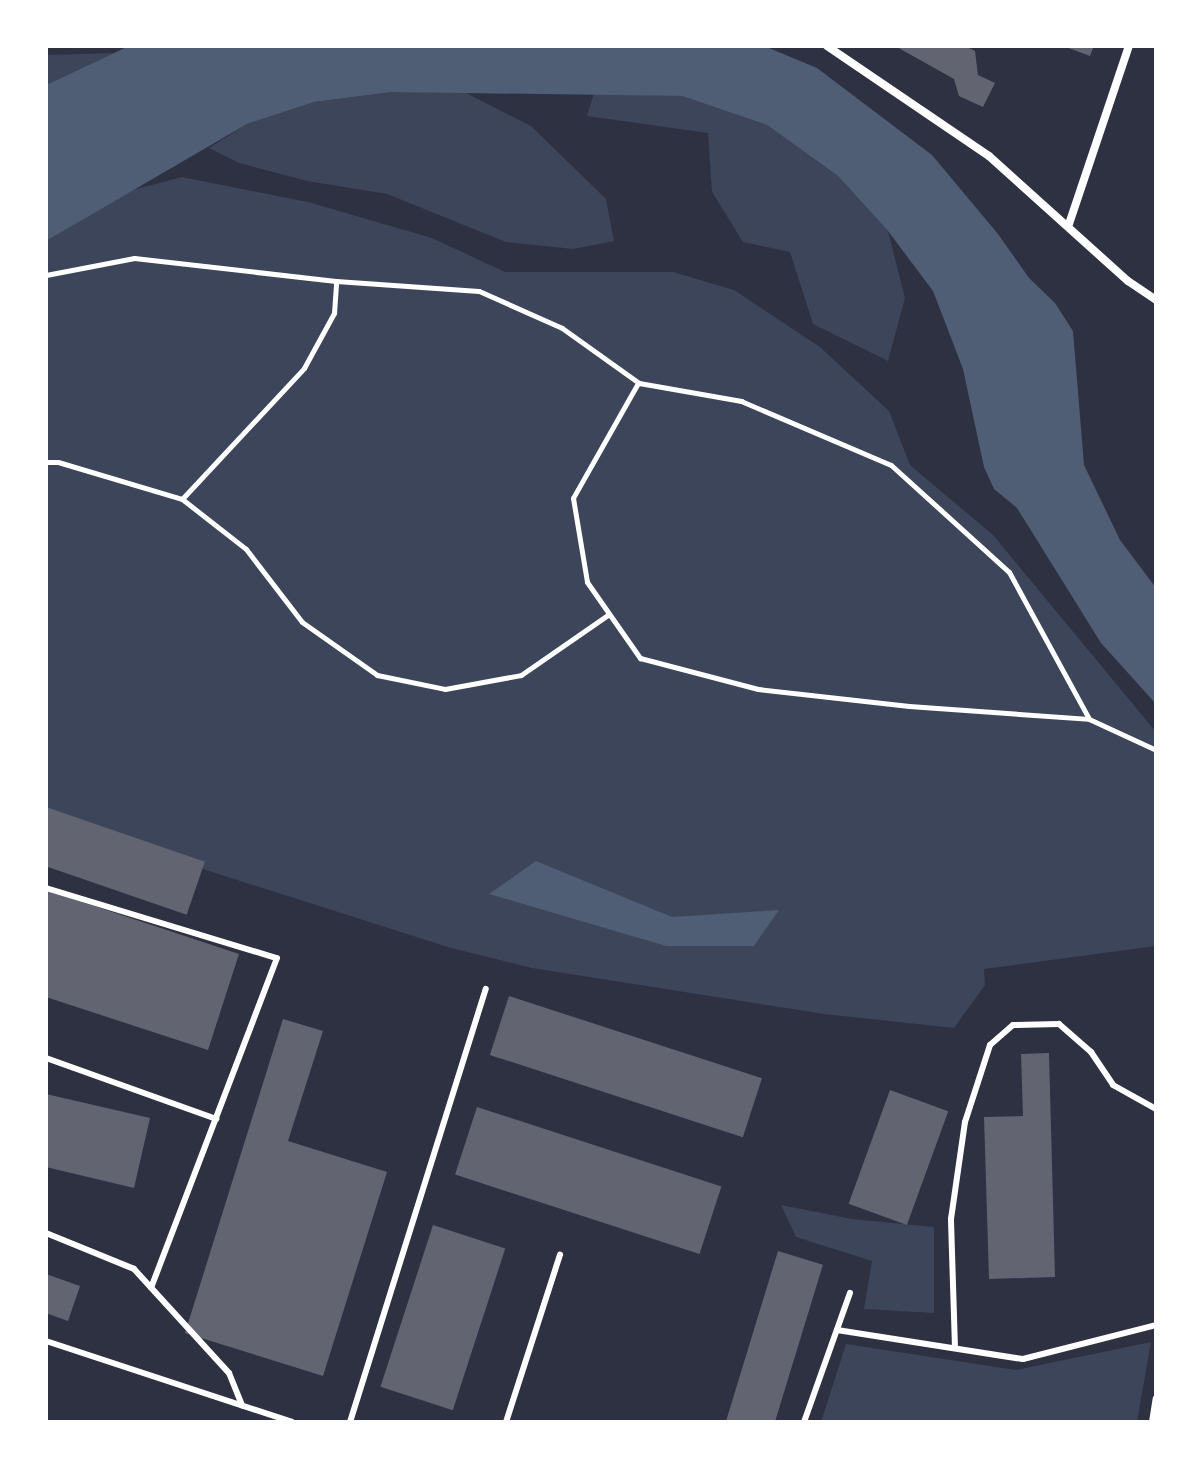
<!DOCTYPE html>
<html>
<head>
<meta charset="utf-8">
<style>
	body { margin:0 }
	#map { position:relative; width:1202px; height:1468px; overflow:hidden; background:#2d3142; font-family:"Libre Baskerville",serif }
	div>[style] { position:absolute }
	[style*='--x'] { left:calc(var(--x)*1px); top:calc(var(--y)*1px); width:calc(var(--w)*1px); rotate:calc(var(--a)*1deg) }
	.green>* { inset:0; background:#3c4559 }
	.water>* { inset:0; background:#4f5d75 }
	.building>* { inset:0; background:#626471; transform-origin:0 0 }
	.path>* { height:5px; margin:-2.5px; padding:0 2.5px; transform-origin:2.5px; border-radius:2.5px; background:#fff }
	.service>* { height:6px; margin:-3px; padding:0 3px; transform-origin:3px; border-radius:3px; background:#fff }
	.minor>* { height:8px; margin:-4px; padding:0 4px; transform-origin:4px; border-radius:4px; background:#fff }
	span { translate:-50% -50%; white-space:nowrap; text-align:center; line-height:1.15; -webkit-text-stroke:6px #fff; paint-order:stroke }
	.frame { position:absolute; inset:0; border:48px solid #fff; pointer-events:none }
</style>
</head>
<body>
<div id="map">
	<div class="green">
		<i style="clip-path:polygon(114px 53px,46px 85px,46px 55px)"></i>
		<i style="clip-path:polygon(392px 92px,464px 92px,531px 126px,606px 199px,614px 241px,573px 249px,506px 242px,387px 194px,307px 181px,239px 163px,209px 148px,247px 124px,314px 102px)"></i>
		<i style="clip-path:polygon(594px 93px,682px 96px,767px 125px,838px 176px,888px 231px,905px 298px,888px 361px,813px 324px,790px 252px,743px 242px,712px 192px,708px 133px,587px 116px)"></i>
		<i style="clip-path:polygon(182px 177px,308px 202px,432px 238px,505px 272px,673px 272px,734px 290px,820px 347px,889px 411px,910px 465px,993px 535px,1156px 732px,1156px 946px,984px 969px,985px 985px,954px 1028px,824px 1014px,532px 968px,451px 948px,46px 819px,46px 241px,129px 191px)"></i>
		<i style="clip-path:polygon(781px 1205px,852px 1219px,934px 1227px,934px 1313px,864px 1309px,872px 1261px,796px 1237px)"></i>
		<i style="clip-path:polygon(1151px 1342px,1137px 1422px,821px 1422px,846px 1344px,1016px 1370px)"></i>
	</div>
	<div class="water">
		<i style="clip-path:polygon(129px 46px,764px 46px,817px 68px,932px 155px,998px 234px,1029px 278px,1055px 303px,1073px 331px,1084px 465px,1120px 540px,1156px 588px,1156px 704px,1101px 643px,1017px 508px,994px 489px,984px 467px,963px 369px,933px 291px,888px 231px,838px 176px,767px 125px,682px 96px,392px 92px,314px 102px,247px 124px,46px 241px,46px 85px)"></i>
		<i style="clip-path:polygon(536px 861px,672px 917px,779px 910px,754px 946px,666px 946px,489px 894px)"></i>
	</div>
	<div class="building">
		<i style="clip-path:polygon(895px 46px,965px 46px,975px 51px,978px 75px,995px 83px,983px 107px,959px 96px,954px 79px)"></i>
		<i style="clip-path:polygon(1063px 46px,1094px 46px,1090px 56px)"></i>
		<i style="left:46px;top:807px;width:168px;height:56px;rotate:19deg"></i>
		<i style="clip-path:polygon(46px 890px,239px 954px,208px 1050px,46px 997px)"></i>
		<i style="left:509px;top:996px;width:266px;height:62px;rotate:18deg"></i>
		<i style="clip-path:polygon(283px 1019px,323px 1031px,288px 1141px,387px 1172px,323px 1376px,185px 1333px)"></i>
		<i style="clip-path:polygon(1049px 1053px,1055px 1277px,989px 1279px,984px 1117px,1023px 1116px,1021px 1054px)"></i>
		<i style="left:890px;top:1090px;width:62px;height:121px;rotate:20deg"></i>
		<i style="clip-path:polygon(46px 1094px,150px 1118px,134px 1188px,46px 1167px)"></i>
		<i style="left:477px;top:1107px;width:257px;height:71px;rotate:18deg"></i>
		<i style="left:433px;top:1225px;width:76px;height:170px;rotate:18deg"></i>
		<i style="left:778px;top:1251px;width:47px;height:180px;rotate:17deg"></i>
		<i style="clip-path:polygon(46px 1274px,80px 1286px,68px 1321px,46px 1313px)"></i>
	</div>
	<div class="path">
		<i style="--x:46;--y:275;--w:90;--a:-10.9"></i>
		<i style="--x:134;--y:258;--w:203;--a:6.5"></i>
		<i style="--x:336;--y:281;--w:143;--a:4"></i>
		<i style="--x:479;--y:291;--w:91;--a:24"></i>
		<i style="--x:562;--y:328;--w:95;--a:35.5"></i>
		<i style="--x:639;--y:383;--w:104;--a:10"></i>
		<i style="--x:741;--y:401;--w:163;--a:23.1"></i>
		<i style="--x:891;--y:465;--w:159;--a:42.2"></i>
		<i style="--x:1009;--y:572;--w:167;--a:61.4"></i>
		<i style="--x:638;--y:383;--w:132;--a:119.5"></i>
		<i style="--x:573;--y:498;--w:85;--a:80.5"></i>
		<i style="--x:587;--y:582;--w:93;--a:55.1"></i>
		<i style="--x:640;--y:658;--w:122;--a:14.7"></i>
		<i style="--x:758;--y:689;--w:152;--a:6.4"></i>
		<i style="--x:909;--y:706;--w:180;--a:4.1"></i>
		<i style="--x:1089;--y:719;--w:74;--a:24.8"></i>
		<i style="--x:46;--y:462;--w:12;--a:0"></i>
		<i style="--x:58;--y:462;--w:129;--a:16.6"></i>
		<i style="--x:182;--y:499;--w:81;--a:38"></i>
		<i style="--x:246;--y:549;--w:92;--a:52.5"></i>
		<i style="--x:302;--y:622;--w:92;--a:35.2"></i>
		<i style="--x:377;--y:675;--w:69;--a:11.6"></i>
		<i style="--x:445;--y:689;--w:77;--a:-10.4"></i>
		<i style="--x:521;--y:675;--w:107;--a:-34.7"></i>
		<i style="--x:182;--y:499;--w:179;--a:-47"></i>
		<i style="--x:304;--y:368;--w:63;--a:-61.4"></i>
		<i style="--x:334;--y:313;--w:32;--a:-86"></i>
	</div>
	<div class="service">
		<i style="--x:46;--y:888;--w:241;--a:16.9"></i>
		<i style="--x:277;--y:958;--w:353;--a:110.9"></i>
		<i style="--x:46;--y:1058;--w:181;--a:19.7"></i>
		<i style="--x:46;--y:1233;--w:95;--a:22.2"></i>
		<i style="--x:134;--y:1269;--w:141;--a:47.6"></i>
		<i style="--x:229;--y:1373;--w:35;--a:68"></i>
		<i style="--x:837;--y:1330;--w:188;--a:8.9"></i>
		<i style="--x:1023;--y:1359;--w:137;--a:-14.3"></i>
		<i style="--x:46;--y:1341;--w:259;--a:18.2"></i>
		<i style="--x:955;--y:1348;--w:129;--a:-91.8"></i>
		<i style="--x:951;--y:1219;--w:98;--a:-81.8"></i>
		<i style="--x:965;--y:1122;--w:81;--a:-72"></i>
		<i style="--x:990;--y:1045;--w:30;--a:-41"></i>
		<i style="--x:1013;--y:1025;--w:46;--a:-1.2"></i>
		<i style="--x:1059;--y:1024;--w:43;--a:41.2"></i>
		<i style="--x:1091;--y:1052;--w:40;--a:56"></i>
		<i style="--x:1113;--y:1085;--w:49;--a:29.2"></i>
		<i style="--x:350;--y:1422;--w:454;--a:-72.6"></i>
		<i style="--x:506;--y:1422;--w:176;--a:-72.1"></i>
		<i style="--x:804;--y:1422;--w:137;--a:-70.4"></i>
		<i style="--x:1152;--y:1422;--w:24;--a:-81"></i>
	</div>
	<div class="minor">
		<i style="--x:827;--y:46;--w:196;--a:34.2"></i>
		<i style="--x:989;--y:156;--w:187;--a:42"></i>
		<i style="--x:1128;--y:281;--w:34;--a:34"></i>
		<i style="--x:1069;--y:224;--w:188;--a:-71.4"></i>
	</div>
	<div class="frame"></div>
</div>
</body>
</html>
